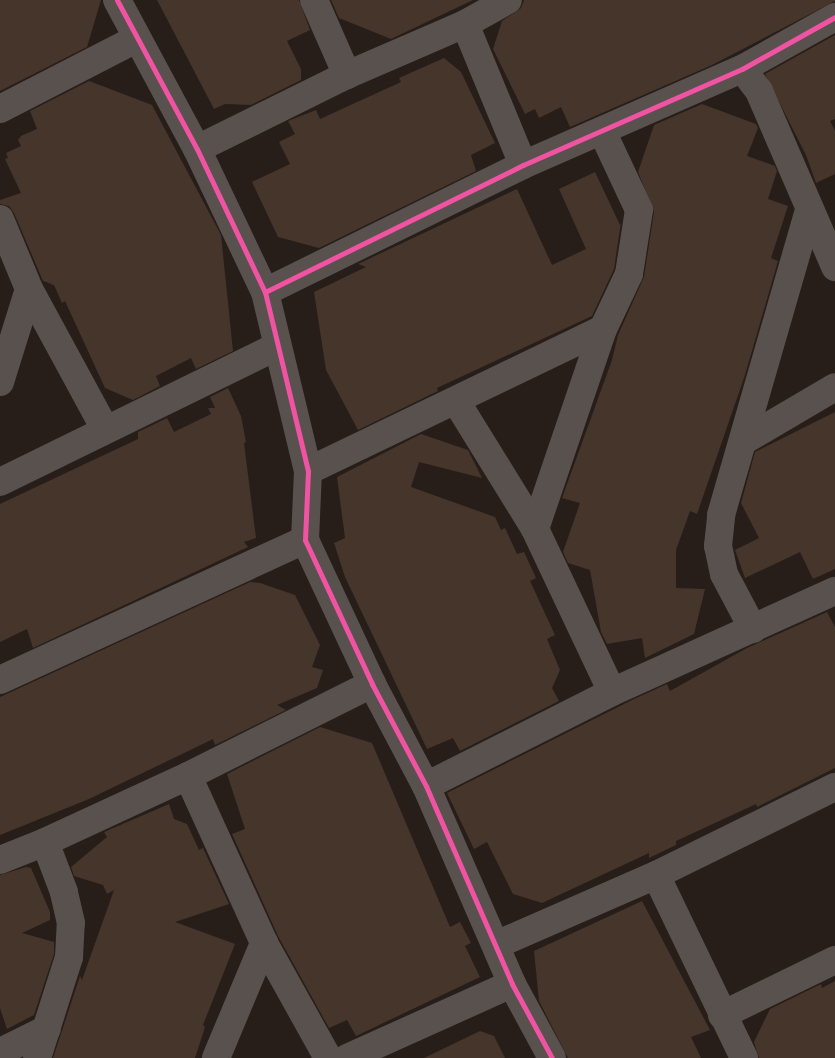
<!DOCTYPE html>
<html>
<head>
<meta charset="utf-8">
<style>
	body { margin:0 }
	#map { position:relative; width:835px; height:1058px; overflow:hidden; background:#271e1a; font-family:"Golos Text",sans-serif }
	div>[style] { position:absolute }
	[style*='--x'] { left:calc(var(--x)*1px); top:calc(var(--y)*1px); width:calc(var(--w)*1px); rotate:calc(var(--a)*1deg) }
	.building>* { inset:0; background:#46352a }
	.minor>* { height:28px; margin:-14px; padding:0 14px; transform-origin:14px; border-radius:14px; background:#58514e }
	.cycleway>* { height:5px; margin:-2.5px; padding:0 2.5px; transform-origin:2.5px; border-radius:2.5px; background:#f153a3 }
	span { translate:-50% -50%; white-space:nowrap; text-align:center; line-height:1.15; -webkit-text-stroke:4px #100906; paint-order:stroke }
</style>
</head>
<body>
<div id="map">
	<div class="building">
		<i style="clip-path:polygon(0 0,101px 0,87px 47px,0 91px)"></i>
		<i style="clip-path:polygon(157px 0,299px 0,310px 30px,287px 41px,301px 69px,301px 80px,251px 105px,225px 104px,214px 109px)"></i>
		<i style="clip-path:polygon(331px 0,473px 0,391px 39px,339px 18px)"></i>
		<i style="clip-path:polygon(524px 0,835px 0,835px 1px,712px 65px,570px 127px,561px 107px,539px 118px,535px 109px,525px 114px,493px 49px,502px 21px,521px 8px)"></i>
		<i style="clip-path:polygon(835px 35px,835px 119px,830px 121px,835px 131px,835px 174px,816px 183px,806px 155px,765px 74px)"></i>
		<i style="clip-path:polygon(444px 58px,461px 72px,495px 143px,471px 155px,476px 171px,319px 248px,278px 237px,252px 182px,290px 164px,279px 142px,295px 134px,288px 121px,316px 110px,320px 119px,401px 82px,399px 78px)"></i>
		<i style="clip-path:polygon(89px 81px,152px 105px,221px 235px,233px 351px,196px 369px,191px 358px,156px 376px,160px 386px,133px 400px,105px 388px,65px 301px,62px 303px,54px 285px,43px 281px,14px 213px,9px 206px,0 204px,0 200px,21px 193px,5px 159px,8px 158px,6px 153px,21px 146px,18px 140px,21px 136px,37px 129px,30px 111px)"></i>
		<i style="clip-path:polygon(702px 104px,756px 124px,758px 128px,747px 156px,775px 166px,777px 171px,768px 199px,788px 206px,771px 258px,778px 261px,745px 375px,697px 514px,690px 511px,676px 550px,676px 588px,705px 589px,694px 634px,645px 658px,642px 638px,607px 644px,601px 632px,590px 570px,568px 563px,563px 552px,580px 503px,562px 498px,612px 360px,618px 335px,644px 277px,654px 212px,638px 172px,654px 125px)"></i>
		<i style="clip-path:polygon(595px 172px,620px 225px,621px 222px,614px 269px,592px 316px,437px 388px,438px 391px,358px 430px,326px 370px,314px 292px,366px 267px,358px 264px,517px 189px,552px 265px,586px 249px,559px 189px)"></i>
		<i style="clip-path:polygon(228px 388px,241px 416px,246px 442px,244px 443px,256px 538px,244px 542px,248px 547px,33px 648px,27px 629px,0 642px,0 504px,138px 439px,138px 432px,167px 418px,174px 432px,211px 414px,208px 408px,215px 408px,210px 397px)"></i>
		<i style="clip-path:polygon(835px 412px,835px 569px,813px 579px,800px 552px,745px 578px,735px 550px,759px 538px,741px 503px,755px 452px)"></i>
		<i style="clip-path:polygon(421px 434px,468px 450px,482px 478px,419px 462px,411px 487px,495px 517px,501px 530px,505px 528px,517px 554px,524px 552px,536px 578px,530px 581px,555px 635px,547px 639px,560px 670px,552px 688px,559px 701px,460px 751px,453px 738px,427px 749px,345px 577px,334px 543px,345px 538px,337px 477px)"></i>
		<i style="clip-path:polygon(250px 582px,260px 583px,295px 595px,320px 645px,312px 667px,323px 670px,317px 688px,277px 705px,286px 710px,215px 745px,213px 739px,89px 799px,0 835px,0 697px)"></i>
		<i style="clip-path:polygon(827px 612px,835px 627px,835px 768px,757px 807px,756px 804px,676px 841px,676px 845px,649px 858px,649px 853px,542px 903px,513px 894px,487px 842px,474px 849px,447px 793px,634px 699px,667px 684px,670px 691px,747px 648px)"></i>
		<i style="clip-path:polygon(320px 727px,372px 743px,450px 927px,460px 922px,471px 943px,465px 946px,480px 977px,356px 1036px,347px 1020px,329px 1028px,278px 936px,232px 834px,245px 829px,227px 774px)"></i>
		<i style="clip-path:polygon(169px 804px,174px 819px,187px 824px,199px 850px,203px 848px,229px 904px,175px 922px,235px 944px,203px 1025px,205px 1027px,195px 1058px,53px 1058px,80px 976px,82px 980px,114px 890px,107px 894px,103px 885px,74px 876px,71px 867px,107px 837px,104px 832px)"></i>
		<i style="clip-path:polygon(26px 867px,31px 868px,50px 912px,50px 920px,22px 933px,54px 942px,54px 954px,34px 1015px,7px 1029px,0 1008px,0 875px)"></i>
		<i style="clip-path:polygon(642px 901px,710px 1030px,691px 1037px,701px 1058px,568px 1058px,539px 1001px,534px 951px)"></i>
		<i style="clip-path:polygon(835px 981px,835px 1058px,759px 1058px,754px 1042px,770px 1009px,821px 984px,822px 988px)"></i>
		<i style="clip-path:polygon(480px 1031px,494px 1036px,505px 1058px,424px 1058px)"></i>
	</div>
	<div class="minor">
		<i style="--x:117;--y:0;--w:169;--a:61.8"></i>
		<i style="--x:197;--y:149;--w:158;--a:64.6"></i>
		<i style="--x:265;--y:292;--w:184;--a:76.5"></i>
		<i style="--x:308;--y:471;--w:69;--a:92.5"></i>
		<i style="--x:305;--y:540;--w:159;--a:65"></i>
		<i style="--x:372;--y:684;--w:115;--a:62.1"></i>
		<i style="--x:426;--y:786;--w:216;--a:66.5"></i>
		<i style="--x:512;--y:984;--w:84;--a:61.6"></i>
		<i style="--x:314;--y:0;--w:82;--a:66.3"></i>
		<i style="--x:465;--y:24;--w:152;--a:67.6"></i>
		<i style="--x:742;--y:69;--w:28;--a:52"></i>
		<i style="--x:759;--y:91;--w:192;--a:66.6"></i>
		<i style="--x:0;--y:109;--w:153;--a:-27.2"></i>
		<i style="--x:602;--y:131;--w:87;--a:64.9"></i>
		<i style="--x:639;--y:210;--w:65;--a:98.9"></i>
		<i style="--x:629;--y:274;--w:61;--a:115.3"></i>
		<i style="--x:603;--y:329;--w:211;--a:108.8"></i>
		<i style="--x:535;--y:529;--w:180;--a:64.7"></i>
		<i style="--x:197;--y:149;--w:167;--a:-26.3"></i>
		<i style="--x:347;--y:75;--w:129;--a:-23.4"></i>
		<i style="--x:465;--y:24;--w:49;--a:-29.2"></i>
		<i style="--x:0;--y:219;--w:76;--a:67.5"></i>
		<i style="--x:29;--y:289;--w:159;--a:61.5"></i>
		<i style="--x:265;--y:292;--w:288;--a:-26.2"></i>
		<i style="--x:523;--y:165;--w:239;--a:-23.7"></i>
		<i style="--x:742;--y:69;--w:107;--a:-29.2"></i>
		<i style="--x:0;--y:382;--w:97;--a:-72.7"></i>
		<i style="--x:456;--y:401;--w:150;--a:58.3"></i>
		<i style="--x:745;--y:440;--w:104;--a:-30.5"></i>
		<i style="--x:308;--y:471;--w:327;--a:-25.7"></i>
		<i style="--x:0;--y:482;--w:307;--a:-26.1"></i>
		<i style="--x:753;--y:629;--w:62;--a:-117.8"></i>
		<i style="--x:724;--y:574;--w:29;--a:-102"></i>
		<i style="--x:718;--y:546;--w:31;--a:-84"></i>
		<i style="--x:721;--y:515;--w:317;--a:-73.9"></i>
		<i style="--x:0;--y:680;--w:336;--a:-24.7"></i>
		<i style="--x:188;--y:776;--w:183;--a:65.5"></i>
		<i style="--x:264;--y:943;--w:132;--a:60.9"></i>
		<i style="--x:426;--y:786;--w:208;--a:-26.8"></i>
		<i style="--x:612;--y:692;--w:245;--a:-24.4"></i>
		<i style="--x:0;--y:860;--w:48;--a:-21.8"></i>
		<i style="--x:45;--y:842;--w:157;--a:-24.8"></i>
		<i style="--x:188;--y:776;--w:206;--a:-26.6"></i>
		<i style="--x:656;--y:875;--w:203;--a:64.3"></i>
		<i style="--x:496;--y:945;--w:175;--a:-23.6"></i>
		<i style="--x:656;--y:875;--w:199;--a:-26.2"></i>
		<i style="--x:722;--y:1015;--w:126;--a:-26"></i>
		<i style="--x:0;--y:1052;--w:52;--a:-26.1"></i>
		<i style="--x:37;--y:1058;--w:106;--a:-72.4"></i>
		<i style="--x:69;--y:957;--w:34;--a:-87"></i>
		<i style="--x:71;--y:923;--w:32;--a:-103"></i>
		<i style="--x:64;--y:892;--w:53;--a:-110.8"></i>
		<i style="--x:216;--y:1058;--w:125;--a:-67.3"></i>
		<i style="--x:347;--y:1058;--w:181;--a:-24.2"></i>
	</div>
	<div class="cycleway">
		<i style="--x:117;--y:0;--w:169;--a:61.8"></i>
		<i style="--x:197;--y:149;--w:158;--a:64.6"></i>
		<i style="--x:265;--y:292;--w:184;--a:76.5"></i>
		<i style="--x:308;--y:471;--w:69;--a:92.5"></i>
		<i style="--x:305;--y:540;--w:159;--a:65"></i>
		<i style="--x:372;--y:684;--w:115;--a:62.1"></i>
		<i style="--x:426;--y:786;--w:216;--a:66.5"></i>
		<i style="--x:512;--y:984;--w:84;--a:61.6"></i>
		<i style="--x:265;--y:292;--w:288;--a:-26.2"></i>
		<i style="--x:523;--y:165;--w:239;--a:-23.7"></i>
		<i style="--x:742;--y:69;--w:107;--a:-29.2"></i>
	</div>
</div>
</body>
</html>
